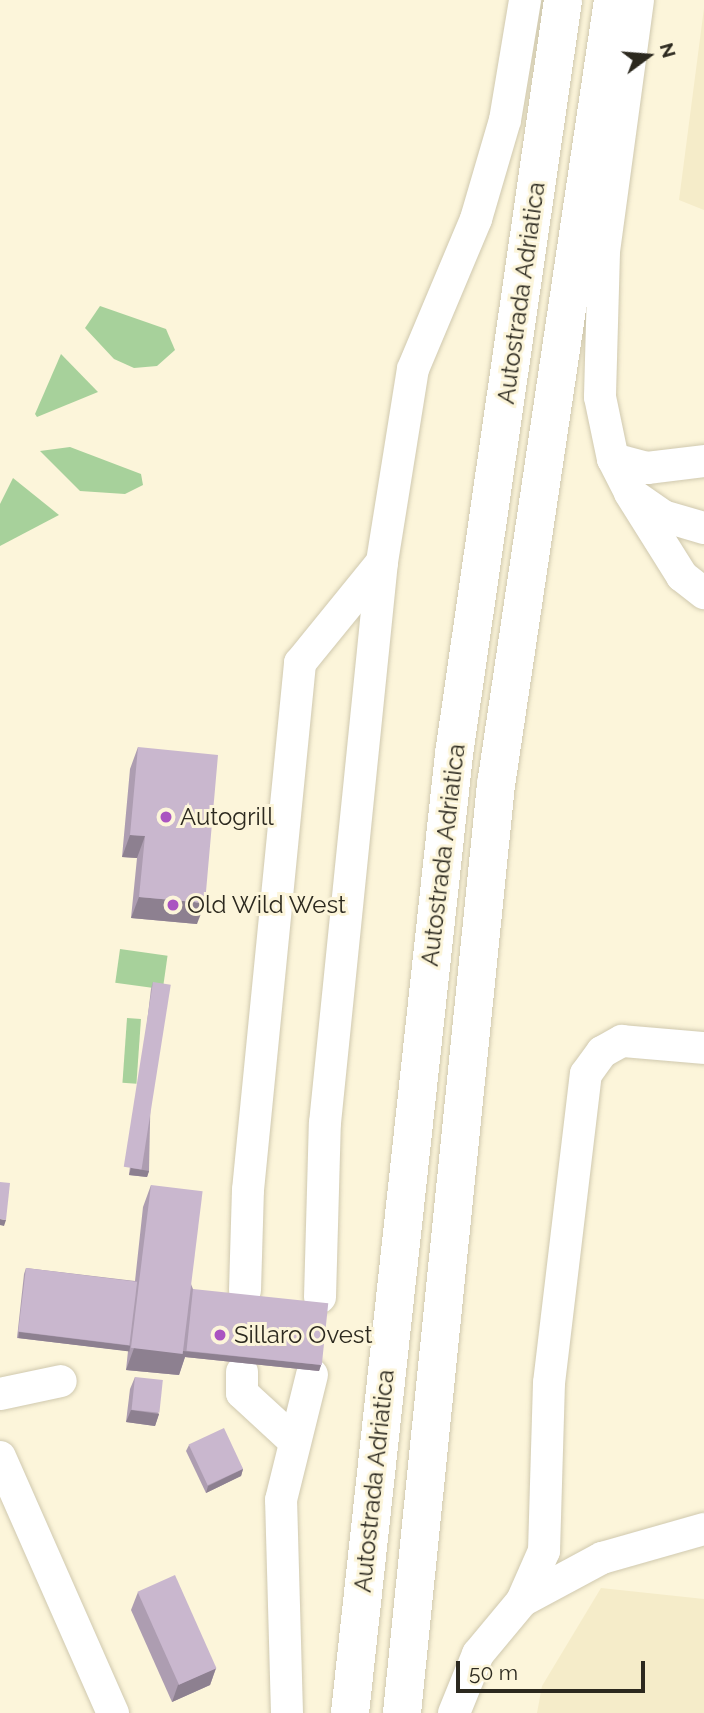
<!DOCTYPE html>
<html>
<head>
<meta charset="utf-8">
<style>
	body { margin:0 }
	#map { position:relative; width:704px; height:1713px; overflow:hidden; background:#fcf5da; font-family:Raleway,sans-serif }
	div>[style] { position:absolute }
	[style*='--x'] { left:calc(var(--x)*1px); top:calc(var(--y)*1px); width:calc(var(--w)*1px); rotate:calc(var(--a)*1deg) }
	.built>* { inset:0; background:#f5ecc9 }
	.green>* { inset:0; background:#a7d19b; transform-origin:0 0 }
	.roads { filter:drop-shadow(0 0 2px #d0c9af) drop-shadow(0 0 2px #d0c9af) }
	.minor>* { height:32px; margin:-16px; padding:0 16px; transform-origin:16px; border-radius:16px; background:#fff }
	.highway>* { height:38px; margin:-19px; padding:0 19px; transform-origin:19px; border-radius:19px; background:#fff }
	.wall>* { inset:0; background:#ad9db1 }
	.shaded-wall>* { inset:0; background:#8d8090; transform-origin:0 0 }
	.building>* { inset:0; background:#c9b7ce; transform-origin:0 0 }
	.dots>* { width:19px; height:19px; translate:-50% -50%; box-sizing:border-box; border:4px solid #fcf5da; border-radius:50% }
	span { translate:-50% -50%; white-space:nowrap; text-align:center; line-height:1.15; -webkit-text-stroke:6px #fcf5da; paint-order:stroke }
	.street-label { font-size:24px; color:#2c291f }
	.poi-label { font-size:24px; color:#2c291f }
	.left { translate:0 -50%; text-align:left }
	.north { position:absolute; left:613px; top:21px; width:70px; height:70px; -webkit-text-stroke:5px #fcf5da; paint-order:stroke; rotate:74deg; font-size:19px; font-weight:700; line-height:28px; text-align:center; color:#2c291f }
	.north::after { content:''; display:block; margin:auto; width:24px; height:32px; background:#2c291f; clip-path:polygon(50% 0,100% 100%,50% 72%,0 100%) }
	.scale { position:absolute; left:456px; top:1661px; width:189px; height:32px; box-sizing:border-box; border:4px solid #2c291f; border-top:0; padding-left:9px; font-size:21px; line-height:24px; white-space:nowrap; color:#2c291f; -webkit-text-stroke:5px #fcf5da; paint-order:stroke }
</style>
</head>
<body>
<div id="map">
	<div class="built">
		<i style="clip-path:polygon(704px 8px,704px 210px,679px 200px)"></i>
		<i style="clip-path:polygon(601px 1588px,704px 1599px,704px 1713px,537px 1713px,542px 1686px)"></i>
	</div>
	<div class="green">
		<i style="clip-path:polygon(100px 306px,166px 329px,175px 350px,157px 366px,134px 368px,114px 359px,85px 328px)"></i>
		<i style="clip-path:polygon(61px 354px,98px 392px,37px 417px,35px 414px)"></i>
		<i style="clip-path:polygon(70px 447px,141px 474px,143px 485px,125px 494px,80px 491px,40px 451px)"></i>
		<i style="clip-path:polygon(13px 478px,59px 515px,0 546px,0 504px)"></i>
		<i style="left:120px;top:949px;width:48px;height:34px;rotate:8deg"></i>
		<i style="left:127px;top:1018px;width:14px;height:65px;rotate:4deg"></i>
	</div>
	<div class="roads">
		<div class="minor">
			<i style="--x:638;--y:0;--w:254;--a:97.7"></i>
			<i style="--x:604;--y:252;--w:145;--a:91.6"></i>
			<i style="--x:600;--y:397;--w:63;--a:78.2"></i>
			<i style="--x:613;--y:459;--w:38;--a:63"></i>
			<i style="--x:630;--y:493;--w:98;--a:57.9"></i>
			<i style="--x:682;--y:576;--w:28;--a:38"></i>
			<i style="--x:613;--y:459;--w:35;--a:15"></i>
			<i style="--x:647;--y:468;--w:57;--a:-7"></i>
			<i style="--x:636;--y:497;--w:33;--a:35"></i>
			<i style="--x:663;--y:516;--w:43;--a:16.3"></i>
			<i style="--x:245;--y:1290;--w:100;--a:-88.3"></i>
			<i style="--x:248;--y:1190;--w:530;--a:-84.36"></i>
			<i style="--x:300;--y:663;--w:130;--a:-50.9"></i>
			<i style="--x:320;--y:1297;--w:174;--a:-88.4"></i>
			<i style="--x:325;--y:1123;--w:564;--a:-84.2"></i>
			<i style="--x:382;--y:562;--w:195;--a:-80.9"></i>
			<i style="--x:413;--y:369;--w:163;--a:-67.2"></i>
			<i style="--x:476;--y:219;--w:103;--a:-73.7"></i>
			<i style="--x:505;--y:120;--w:122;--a:-80.5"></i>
			<i style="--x:242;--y:1372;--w:21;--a:90"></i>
			<i style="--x:242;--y:1393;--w:67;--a:42.6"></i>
			<i style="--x:0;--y:1394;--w:62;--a:-12"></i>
			<i style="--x:0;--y:1457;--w:280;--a:66.2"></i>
			<i style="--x:522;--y:1601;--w:55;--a:-66.3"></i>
			<i style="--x:544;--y:1551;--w:168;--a:-88.3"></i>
			<i style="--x:549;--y:1383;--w:311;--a:-83.2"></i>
			<i style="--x:586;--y:1074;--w:27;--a:-54"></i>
			<i style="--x:602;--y:1052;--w:23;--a:-29"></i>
			<i style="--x:622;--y:1041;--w:82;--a:4.9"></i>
			<i style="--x:287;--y:1713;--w:213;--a:-91.6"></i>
			<i style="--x:281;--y:1500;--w:129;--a:-76.1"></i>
			<i style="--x:454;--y:1713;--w:64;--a:-67.9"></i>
			<i style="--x:478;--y:1654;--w:69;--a:-50.3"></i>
			<i style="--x:522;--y:1601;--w:91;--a:-28.3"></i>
			<i style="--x:602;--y:1558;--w:106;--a:-15.9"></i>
		</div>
		<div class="highway">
			<i style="--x:350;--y:1713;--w:965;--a:-83.81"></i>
			<i style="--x:454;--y:754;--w:762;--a:-81.77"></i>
			<i style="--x:402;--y:1713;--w:933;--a:-84.22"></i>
			<i style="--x:496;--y:785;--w:794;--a:-81.52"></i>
		</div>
	</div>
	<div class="wall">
		<i style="clip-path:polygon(138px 747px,197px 924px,131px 918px,137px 858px,122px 857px,130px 769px)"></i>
		<i style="clip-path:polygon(153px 982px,149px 1171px,147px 1177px,129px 1175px,151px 989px)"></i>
		<i style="clip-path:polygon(151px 1185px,193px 1289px,321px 1365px,319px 1371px,185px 1357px,179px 1375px,126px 1370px,128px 1351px,17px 1338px,24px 1274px,26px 1268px,135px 1281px,143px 1207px)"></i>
		<i style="clip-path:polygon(135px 1377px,159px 1414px,155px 1426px,126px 1422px,130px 1389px)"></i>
		<i style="clip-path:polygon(189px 1445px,243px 1469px,241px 1476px,206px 1493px,186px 1451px)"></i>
		<i style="clip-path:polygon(138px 1592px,216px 1668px,210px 1685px,172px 1702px,131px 1610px)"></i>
	</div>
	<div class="shaded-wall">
		<i style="clip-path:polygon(130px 835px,145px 836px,137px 858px,122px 857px)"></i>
		<i style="clip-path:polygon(139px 897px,205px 903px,197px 924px,131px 918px)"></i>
		<i style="clip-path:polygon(131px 1168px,149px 1171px,147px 1177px,129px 1175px)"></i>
		<i style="clip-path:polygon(0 1219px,6px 1220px,4px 1226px,0 1225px)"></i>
		<i style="left:19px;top:1332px;width:112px;height:6px;rotate:7deg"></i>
		<i style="clip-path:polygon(134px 1348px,183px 1351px,321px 1365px,319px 1371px,185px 1357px,179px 1375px,126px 1370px)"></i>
		<i style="clip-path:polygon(131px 1410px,159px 1414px,155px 1426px,126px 1422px)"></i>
		<i style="clip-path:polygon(243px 1469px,241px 1476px,206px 1493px,208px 1486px)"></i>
		<i style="clip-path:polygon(216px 1668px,210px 1685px,172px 1702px,178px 1685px)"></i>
	</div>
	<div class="building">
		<i style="clip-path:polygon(138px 747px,218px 755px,205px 903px,139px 897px,145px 836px,130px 835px)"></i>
		<i style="left:153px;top:982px;width:18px;height:187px;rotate:9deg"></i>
		<i style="clip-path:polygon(0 1182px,10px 1183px,6px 1220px,0 1219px)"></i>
		<i style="left:151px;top:1185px;width:52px;height:164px;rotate:7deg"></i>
		<i style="left:26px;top:1268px;width:112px;height:64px;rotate:7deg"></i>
		<i style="left:193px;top:1289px;width:136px;height:62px;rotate:6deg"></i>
		<i style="left:135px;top:1377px;width:28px;height:33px;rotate:6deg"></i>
		<i style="left:224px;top:1428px;width:45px;height:39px;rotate:65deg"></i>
		<i style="left:175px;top:1575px;width:102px;height:41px;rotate:66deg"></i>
	</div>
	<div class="dots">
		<i style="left:166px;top:817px;background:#aa54c1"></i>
		<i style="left:173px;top:905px;background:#aa54c1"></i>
		<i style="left:220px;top:1335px;background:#aa54c1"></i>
	</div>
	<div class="street-label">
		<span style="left:521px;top:293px;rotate:-82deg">Autostrada Adriatica</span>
		<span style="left:443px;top:855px;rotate:-83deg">Autostrada Adriatica</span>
		<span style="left:374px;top:1481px;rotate:-84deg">Autostrada Adriatica</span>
	</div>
	<div class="poi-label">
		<span class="left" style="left:180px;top:817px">Autogrill</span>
		<span class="left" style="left:187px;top:905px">Old Wild West</span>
		<span class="left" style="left:234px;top:1335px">Sillaro Ovest</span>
	</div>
	<div class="north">N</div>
	<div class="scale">50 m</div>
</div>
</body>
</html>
